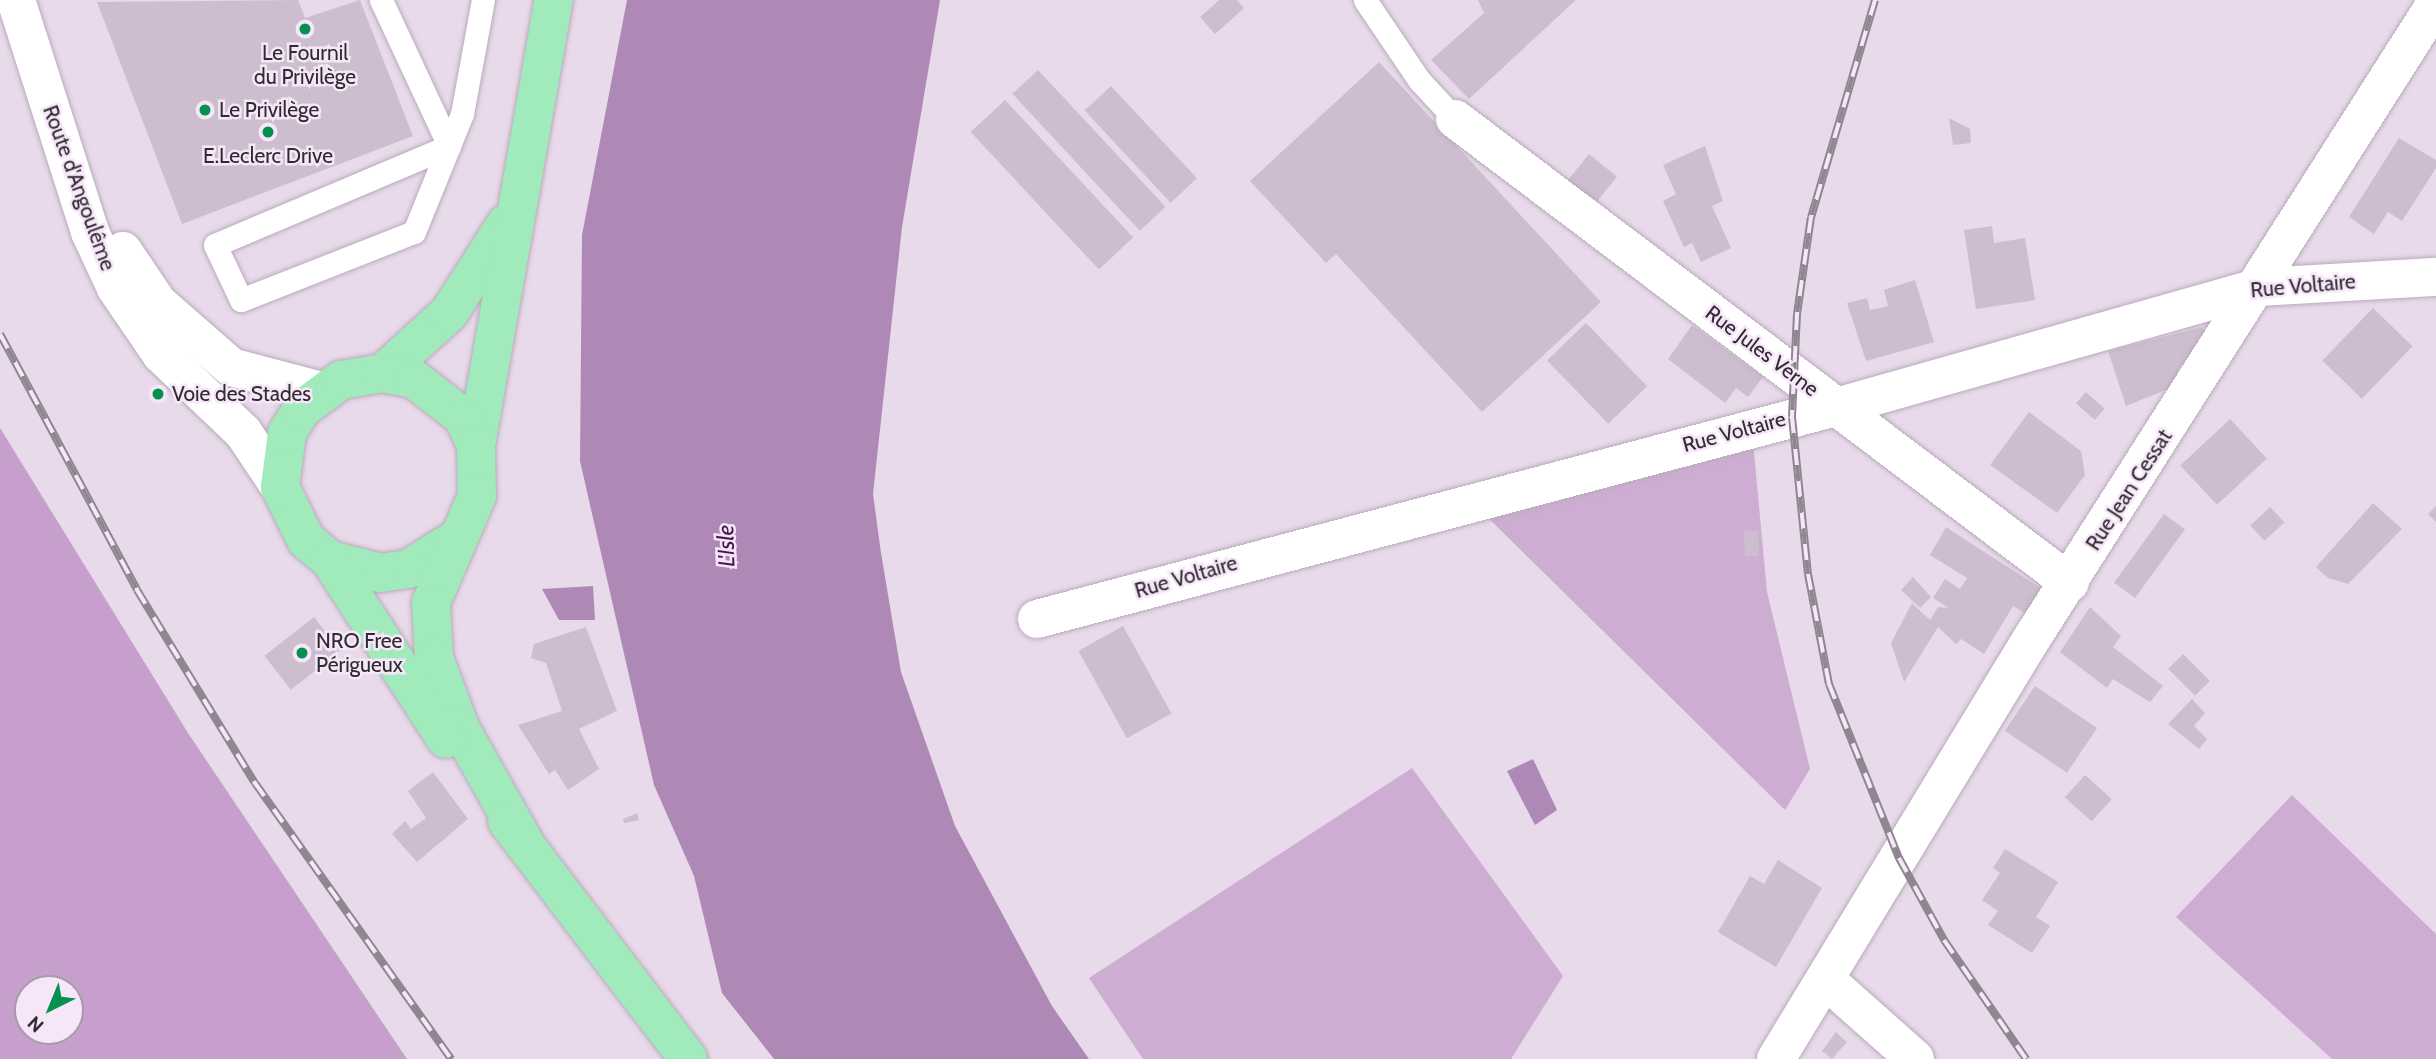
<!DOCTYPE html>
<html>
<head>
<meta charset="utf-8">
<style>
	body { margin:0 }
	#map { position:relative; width:2436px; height:1059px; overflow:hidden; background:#e8daeb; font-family:Cabin,sans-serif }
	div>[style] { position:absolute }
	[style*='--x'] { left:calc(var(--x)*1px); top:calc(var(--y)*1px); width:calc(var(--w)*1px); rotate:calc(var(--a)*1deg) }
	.green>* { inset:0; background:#cdaed2 }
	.forest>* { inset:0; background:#c79fcd }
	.water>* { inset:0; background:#af89b6 }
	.building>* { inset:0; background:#cdbecf; transform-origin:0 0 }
	.roads { filter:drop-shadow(0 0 2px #b9abbb) drop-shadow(0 0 2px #b9abbb) }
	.service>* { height:23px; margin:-11.5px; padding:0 11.5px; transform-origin:11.5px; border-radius:11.5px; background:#fff }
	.minor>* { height:38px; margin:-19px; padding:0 19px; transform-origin:19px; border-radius:19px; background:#fff }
	.secondary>* { height:38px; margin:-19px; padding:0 19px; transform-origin:19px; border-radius:19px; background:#fff }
	.primary>* { height:38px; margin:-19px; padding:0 19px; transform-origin:19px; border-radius:19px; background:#a0eabc }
	.rail>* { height:8px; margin-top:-4px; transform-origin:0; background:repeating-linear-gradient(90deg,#f6e7f8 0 16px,#908692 0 32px); box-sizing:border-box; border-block:2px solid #908692 }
	.dots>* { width:19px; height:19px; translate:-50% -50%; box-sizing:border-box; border:4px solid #f6e7f8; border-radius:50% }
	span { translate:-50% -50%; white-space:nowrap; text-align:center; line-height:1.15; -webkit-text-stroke:5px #f6e7f8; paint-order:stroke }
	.poi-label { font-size:21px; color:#302a31 }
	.left { translate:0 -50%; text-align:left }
	.street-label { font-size:21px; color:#302a31 }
	.water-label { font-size:23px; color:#47174f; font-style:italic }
	.north { position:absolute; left:14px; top:975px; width:70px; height:70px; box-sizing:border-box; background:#f6e7f8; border:2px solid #a79ba8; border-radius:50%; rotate:223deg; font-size:19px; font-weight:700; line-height:28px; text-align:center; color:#302a31 }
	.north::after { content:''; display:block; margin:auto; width:24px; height:32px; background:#068f4e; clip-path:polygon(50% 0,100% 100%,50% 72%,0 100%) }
</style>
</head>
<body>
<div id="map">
	<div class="green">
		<i style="clip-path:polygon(1753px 441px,1767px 592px,1810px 769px,1785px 810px,1481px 511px)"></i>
		<i style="clip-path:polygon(1412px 768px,1563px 976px,1511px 1059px,1143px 1059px,1089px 978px)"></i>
		<i style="clip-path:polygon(2292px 795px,2436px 934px,2436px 1059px,2332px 1059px,2176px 917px)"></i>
	</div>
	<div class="forest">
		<i style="clip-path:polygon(evenodd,0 428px,188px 733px,407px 1059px,0 1059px,0 428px,28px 989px,70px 989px,70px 1031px,28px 1031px,28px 989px)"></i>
	</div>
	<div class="water">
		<i style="clip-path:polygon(627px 0,940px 0,902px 227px,873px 494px,881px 553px,901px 672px,955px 826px,1052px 1006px,1089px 1059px,774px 1059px,722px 993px,694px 876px,654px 785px,580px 461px,582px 235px)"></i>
		<i style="clip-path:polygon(593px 586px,595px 620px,559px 620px,542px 589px)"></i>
		<i style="clip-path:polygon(1533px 759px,1557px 810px,1535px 825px,1507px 771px)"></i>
	</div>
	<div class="building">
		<i style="clip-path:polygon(298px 0,305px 18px,360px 0,413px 136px,182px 224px,97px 2px)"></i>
		<i style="clip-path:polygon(1219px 0,1237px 0,1244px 8px,1215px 34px,1200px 17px)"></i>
		<i style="clip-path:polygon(1478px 0,1576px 0,1469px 99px,1431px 60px,1484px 13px)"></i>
		<i style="clip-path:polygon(1379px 62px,1601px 302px,1482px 412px,1336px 254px,1326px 263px,1250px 181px)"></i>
		<i style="left:1038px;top:70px;width:187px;height:35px;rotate:47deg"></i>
		<i style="left:1111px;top:86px;width:126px;height:36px;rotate:47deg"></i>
		<i style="left:1005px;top:100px;width:188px;height:47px;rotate:47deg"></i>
		<i style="clip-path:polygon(1949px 118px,1970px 129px,1971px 143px,1953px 145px)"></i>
		<i style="clip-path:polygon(2399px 138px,2436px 160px,2436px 168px,2402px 221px,2388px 212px,2374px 234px,2349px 217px)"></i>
		<i style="clip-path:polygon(1705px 146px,1723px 201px,1712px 206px,1731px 248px,1701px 262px,1692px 243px,1684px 247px,1663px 201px,1676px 194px,1663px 165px)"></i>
		<i style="left:1589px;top:154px;width:36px;height:36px;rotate:39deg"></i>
		<i style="clip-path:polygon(1992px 226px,1994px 243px,2025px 238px,2035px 300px,1976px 309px,1964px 230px)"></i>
		<i style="clip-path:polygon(1915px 280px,1934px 342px,1866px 361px,1847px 303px,1867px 298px,1870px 310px,1888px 306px,1884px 290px)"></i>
		<i style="left:2373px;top:308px;width:55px;height:73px;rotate:44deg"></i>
		<i style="left:1586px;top:323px;width:88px;height:54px;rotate:46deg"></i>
		<i style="clip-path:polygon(1692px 325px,1763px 377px,1748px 397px,1736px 388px,1725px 403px,1668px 359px)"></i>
		<i style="clip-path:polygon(2202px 327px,2208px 336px,2178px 369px,2183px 383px,2126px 406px,2108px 351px)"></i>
		<i style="left:2086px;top:392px;width:25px;height:15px;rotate:42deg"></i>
		<i style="clip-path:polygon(2029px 412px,2081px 451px,2085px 475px,2057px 513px,1990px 465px)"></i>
		<i style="left:2230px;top:419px;width:54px;height:68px;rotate:47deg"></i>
		<i style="clip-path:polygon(2373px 503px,2402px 529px,2348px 584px,2328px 578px,2316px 567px)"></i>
		<i style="clip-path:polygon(2436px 506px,2436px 522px,2428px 514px)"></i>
		<i style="left:2270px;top:507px;width:21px;height:27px;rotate:47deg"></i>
		<i style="left:2164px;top:514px;width:26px;height:85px;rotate:36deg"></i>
		<i style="clip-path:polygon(1946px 527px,2045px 591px,2030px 616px,2013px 606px,1984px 654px,1961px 639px,1956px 644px,1938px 627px,1904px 682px,1891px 643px,1912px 603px,1930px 620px,1938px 607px,1949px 608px,1933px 598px,1945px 579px,1960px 589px,1967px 578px,1930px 555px)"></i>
		<i style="left:1758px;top:530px;width:26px;height:14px;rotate:88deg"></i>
		<i style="clip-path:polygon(1913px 577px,1931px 597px,1920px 608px,1901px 590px)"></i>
		<i style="clip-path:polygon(2090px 607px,2121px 636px,2113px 647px,2163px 686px,2150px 702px,2113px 679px,2107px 688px,2060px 652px)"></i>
		<i style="left:314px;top:617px;width:43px;height:63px;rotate:52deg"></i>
		<i style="left:1123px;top:626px;width:100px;height:51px;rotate:61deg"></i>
		<i style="clip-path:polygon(586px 627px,617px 711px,579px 729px,599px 769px,568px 790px,555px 770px,549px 774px,518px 725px,562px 711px,546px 663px,531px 658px,534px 644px)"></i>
		<i style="left:2183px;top:654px;width:38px;height:21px;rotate:45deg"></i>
		<i style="left:2035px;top:686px;width:75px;height:54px;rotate:34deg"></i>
		<i style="clip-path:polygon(2192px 699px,2205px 713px,2194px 726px,2207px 739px,2199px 749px,2168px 724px)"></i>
		<i style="clip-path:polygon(433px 772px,468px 819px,417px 862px,392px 834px,405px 821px,411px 829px,426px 818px,408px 791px)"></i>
		<i style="left:2085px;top:775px;width:36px;height:30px;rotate:42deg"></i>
		<i style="clip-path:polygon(637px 813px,639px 820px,624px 823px,623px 819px)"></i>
		<i style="clip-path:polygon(2005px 849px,2058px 882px,2036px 917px,2050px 926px,2032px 953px,1988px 925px,1998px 911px,1982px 900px,2000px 873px,1993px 868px)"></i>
		<i style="clip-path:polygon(1778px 860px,1822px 888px,1776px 967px,1718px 932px,1750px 876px,1764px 884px)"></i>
		<i style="clip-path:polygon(1836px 1032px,1847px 1042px,1832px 1059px,1822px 1051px)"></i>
	</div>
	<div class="roads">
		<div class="service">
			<i style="--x:381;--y:0;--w:161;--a:65"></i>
			<i style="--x:1365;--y:0;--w:97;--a:56"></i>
			<i style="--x:1419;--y:80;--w:53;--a:47.3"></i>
			<i style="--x:449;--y:146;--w:254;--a:157.1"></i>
			<i style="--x:215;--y:245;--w:61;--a:64.7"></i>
			<i style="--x:241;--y:300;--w:186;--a:-21.5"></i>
			<i style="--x:414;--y:232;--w:93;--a:-67.9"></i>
			<i style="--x:449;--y:146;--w:35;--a:-68"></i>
			<i style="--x:462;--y:114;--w:116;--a:-79.6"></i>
		</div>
		<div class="minor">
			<i style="--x:1455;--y:119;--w:770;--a:37.03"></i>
			<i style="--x:1037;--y:619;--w:827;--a:-14.86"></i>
			<i style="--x:1836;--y:407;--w:441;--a:-15.8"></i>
			<i style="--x:2260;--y:287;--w:176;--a:-3.3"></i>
			<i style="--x:1826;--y:980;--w:119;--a:41.6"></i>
			<i style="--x:1776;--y:1059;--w:496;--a:-58.7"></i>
			<i style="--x:2034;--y:635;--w:749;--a:-57.54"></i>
		</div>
		<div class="secondary">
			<i style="--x:16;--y:0;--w:244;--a:72.3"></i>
			<i style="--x:90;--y:232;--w:62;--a:65.1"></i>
			<i style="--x:116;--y:288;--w:80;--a:55.7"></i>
			<i style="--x:161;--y:354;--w:113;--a:43.6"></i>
			<i style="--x:243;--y:432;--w:66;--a:56.1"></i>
			<i style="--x:123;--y:251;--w:63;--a:56.1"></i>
			<i style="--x:158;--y:303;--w:97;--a:41.2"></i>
			<i style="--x:231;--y:367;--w:94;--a:14.8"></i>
		</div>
		<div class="primary">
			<i style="--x:383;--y:373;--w:89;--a:-42.3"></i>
			<i style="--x:449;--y:313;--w:106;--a:-57.4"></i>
			<i style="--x:476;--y:445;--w:452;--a:-80.1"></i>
			<i style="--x:453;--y:541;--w:53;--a:148.1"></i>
			<i style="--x:408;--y:569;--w:27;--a:172"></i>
			<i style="--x:381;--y:573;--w:53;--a:-165.7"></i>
			<i style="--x:330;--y:560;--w:31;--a:-140"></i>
			<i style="--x:306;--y:540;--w:59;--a:-116.1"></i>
			<i style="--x:280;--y:487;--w:54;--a:-82.6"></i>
			<i style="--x:287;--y:433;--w:28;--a:-58"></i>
			<i style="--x:302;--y:409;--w:49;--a:-36.6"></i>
			<i style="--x:341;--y:380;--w:43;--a:-9.5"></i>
			<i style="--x:383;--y:373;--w:32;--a:11"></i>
			<i style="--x:414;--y:379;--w:62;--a:37.8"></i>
			<i style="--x:463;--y:417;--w:31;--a:65"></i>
			<i style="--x:476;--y:445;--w:51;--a:88.9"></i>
			<i style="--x:477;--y:496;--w:116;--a:113.3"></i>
			<i style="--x:431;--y:603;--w:55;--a:86.9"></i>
			<i style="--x:434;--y:658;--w:77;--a:69.4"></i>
			<i style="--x:461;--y:730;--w:129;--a:60.6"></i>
			<i style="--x:330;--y:560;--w:213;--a:57.1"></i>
			<i style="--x:507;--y:821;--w:299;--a:52.7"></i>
		</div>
	</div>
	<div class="rail">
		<i style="--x:1875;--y:0;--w:226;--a:106.4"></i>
		<i style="--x:1811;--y:217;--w:98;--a:98.2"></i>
		<i style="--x:1797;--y:314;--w:103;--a:92.8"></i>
		<i style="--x:1792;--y:417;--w:158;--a:84.2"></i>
		<i style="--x:1808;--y:574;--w:112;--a:79.2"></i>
		<i style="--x:1829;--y:684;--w:188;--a:68.1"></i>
		<i style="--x:1899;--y:858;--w:94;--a:61.2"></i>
		<i style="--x:1944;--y:940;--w:145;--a:55.4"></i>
		<i style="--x:0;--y:334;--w:290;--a:61.8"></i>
		<i style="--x:137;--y:590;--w:226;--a:58.6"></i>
		<i style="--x:255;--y:783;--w:339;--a:54.6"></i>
	</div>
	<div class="dots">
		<i style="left:305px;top:29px;background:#068f4e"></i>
		<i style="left:205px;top:110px;background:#068f4e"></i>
		<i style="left:268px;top:132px;background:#068f4e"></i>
		<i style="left:158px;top:394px;background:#068f4e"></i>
		<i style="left:302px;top:653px;background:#068f4e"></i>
	</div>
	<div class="poi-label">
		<span style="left:305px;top:65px">Le Fournil<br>du Privilège</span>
		<span class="left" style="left:219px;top:110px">Le Privilège</span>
		<span style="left:268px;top:156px">E.Leclerc Drive</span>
		<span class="left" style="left:172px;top:394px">Voie des Stades</span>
		<span class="left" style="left:316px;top:653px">NRO Free<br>Périgueux</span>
	</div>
	<div class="street-label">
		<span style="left:79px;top:188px;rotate:70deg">Route d'Angoulême</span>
		<span style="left:2303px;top:286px;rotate:-5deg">Rue Voltaire</span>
		<span style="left:1762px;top:351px;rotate:37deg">Rue Jules Verne</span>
		<span style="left:1734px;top:432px;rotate:-15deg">Rue Voltaire</span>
		<span style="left:2129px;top:490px;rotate:-57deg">Rue Jean Cessat</span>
		<span style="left:1186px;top:577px;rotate:-16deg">Rue Voltaire</span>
	</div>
	<div class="water-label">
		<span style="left:726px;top:546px;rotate:-92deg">L'Isle</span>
	</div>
	<div class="north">N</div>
</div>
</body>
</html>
